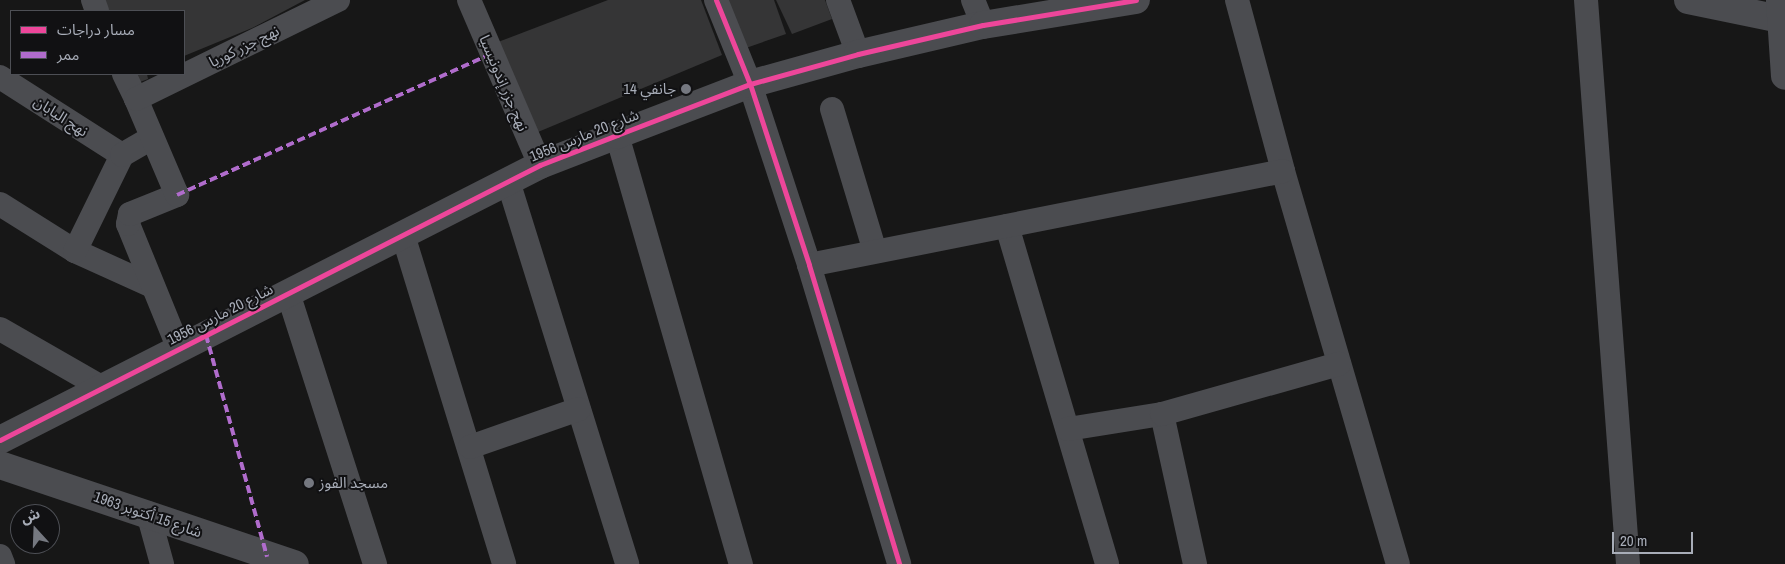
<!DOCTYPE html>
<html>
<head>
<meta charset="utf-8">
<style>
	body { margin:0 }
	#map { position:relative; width:1785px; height:564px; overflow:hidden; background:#171717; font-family:"Archivo Narrow","Noto Sans Arabic",sans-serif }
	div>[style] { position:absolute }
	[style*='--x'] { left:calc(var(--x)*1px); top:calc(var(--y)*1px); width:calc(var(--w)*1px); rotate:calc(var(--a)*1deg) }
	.building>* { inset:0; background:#353536 }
	.minor>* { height:24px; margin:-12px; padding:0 12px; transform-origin:12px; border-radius:12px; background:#4b4c50 }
	.tertiary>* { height:28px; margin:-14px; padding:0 14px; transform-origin:14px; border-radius:14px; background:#4b4c50 }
	.quiet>* { height:4px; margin-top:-2px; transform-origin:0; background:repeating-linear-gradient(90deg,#b06ccc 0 8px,transparent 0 12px) }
	.cycleway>* { height:5px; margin:-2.5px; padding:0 2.5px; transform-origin:2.5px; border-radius:2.5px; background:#ed469a }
	.dots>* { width:14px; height:14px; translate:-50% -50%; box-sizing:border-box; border:2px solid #111113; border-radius:50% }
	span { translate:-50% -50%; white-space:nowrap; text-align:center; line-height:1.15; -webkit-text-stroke:4px #111113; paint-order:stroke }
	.street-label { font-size:15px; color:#a8adb8 }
	.poi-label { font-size:15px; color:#a8adb8 }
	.right { translate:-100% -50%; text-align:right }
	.left { translate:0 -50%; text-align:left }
	.legend { position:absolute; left:10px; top:10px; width:175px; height:65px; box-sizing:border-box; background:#111113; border:1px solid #4d4f55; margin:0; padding:6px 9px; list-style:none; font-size:15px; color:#a8adb8 }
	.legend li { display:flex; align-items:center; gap:10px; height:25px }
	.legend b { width:25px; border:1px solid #4d4f55 }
	.north { position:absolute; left:10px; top:504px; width:50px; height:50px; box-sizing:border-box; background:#111113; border:1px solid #4d4f55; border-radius:50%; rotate:340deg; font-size:14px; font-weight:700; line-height:20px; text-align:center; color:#a8adb8 }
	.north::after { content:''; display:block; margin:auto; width:18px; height:22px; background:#757880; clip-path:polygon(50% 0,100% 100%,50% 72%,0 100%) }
	.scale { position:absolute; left:1612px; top:532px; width:81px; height:22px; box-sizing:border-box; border:2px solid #a8adb8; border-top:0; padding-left:6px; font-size:15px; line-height:18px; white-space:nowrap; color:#a8adb8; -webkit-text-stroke:4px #111113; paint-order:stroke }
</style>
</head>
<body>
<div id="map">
	<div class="building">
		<i style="clip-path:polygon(102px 0,305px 0,252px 28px,184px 56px,184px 11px,104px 11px)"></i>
		<i style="clip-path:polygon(608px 0,701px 0,722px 55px,538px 132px,498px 42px)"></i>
		<i style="clip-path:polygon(722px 0,774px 0,786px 34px,743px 49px)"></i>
		<i style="clip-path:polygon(776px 0,825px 0,832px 19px,792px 34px)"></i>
		<i style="clip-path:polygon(131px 74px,147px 74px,148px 79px,140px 82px)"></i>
	</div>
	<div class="minor">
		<i style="--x:93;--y:0;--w:12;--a:70"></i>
		<i style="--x:469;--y:0;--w:180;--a:66.7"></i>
		<i style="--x:716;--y:0;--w:91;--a:68"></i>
		<i style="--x:750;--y:84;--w:190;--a:71.9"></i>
		<i style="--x:809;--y:265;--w:312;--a:73.2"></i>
		<i style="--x:838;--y:0;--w:58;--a:69.7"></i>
		<i style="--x:973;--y:0;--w:27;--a:68"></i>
		<i style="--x:1237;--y:0;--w:177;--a:74.9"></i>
		<i style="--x:1283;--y:171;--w:409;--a:73.7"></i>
		<i style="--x:1586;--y:0;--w:566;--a:85.74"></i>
		<i style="--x:124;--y:74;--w:28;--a:64"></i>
		<i style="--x:0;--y:77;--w:145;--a:32.6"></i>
		<i style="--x:832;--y:109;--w:148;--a:73.2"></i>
		<i style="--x:617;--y:135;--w:447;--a:73.9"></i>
		<i style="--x:508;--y:181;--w:401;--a:72.7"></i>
		<i style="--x:0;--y:204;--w:89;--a:32.1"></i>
		<i style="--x:75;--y:251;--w:85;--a:24.4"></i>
		<i style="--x:1007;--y:226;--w:352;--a:73.5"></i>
		<i style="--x:403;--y:235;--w:344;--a:72.9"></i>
		<i style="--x:75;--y:251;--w:107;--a:-63.9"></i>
		<i style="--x:122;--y:155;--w:34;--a:-30"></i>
		<i style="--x:809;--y:265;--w:483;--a:-11.2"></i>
		<i style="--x:288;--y:293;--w:285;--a:72.2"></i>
		<i style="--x:0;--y:329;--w:119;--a:29.8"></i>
		<i style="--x:179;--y:349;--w:135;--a:-112.2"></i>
		<i style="--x:128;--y:224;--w:10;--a:-79"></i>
		<i style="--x:130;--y:214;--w:51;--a:-22"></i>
		<i style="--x:177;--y:195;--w:104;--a:-113.1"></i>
		<i style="--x:136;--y:99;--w:225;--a:-26.1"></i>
		<i style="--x:1162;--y:414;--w:154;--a:77.6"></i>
		<i style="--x:1068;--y:429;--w:95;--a:-9.1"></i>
		<i style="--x:1162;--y:414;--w:184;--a:-15.8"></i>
		<i style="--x:470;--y:447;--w:115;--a:-19.2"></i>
		<i style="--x:148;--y:513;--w:53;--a:74.6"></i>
		<i style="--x:0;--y:556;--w:9;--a:69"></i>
	</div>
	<div class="tertiary">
		<i style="--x:1688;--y:0;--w:99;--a:11.7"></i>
		<i style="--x:1780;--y:1;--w:75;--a:86.2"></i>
		<i style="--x:0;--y:440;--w:606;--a:-26.99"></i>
		<i style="--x:540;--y:165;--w:83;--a:-21.3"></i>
		<i style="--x:617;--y:135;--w:142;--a:-21"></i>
		<i style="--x:750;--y:84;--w:112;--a:-15.5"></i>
		<i style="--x:858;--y:54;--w:128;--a:-13.1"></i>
		<i style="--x:983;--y:25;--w:155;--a:-9.3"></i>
		<i style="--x:0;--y:465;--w:311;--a:18.6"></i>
	</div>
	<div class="quiet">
		<i style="--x:177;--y:195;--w:344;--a:-24.2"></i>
		<i style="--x:206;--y:335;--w:230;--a:74.6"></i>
	</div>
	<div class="cycleway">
		<i style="--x:716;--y:0;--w:91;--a:68"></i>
		<i style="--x:750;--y:84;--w:190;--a:71.9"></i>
		<i style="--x:809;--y:265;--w:312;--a:73.2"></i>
		<i style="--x:0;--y:440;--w:606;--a:-26.99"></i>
		<i style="--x:540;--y:165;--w:83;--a:-21.3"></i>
		<i style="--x:617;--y:135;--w:142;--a:-21"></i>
		<i style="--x:750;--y:84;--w:112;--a:-15.5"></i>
		<i style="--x:858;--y:54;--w:128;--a:-13.1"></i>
		<i style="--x:983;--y:25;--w:155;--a:-9.3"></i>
	</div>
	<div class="dots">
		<i style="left:686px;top:89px;background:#757880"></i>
		<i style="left:309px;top:483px;background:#757880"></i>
	</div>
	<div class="street-label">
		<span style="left:244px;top:46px;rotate:-26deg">نهج جزر كوريا</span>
		<span style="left:504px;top:83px;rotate:67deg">نهج جزر إندونيسيا</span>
		<span style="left:61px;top:116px;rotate:33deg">نهج اليابان</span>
		<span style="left:584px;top:135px;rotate:-22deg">شارع 20 مارس 1956</span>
		<span style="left:220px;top:314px;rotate:-27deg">شارع 20 مارس 1956</span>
		<span style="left:148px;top:514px;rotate:19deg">شارع 15 أكتوبر 1963</span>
	</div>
	<div class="poi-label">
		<span class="right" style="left:676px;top:89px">14 جانفي</span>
		<span class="left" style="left:319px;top:483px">مسجد الفوز</span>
	</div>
	<ul class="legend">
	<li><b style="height:6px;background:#ed469a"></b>مسار دراجات</li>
	<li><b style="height:6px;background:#b06ccc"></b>ممر</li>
	</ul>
	<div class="north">ش</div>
	<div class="scale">20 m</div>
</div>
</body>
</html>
